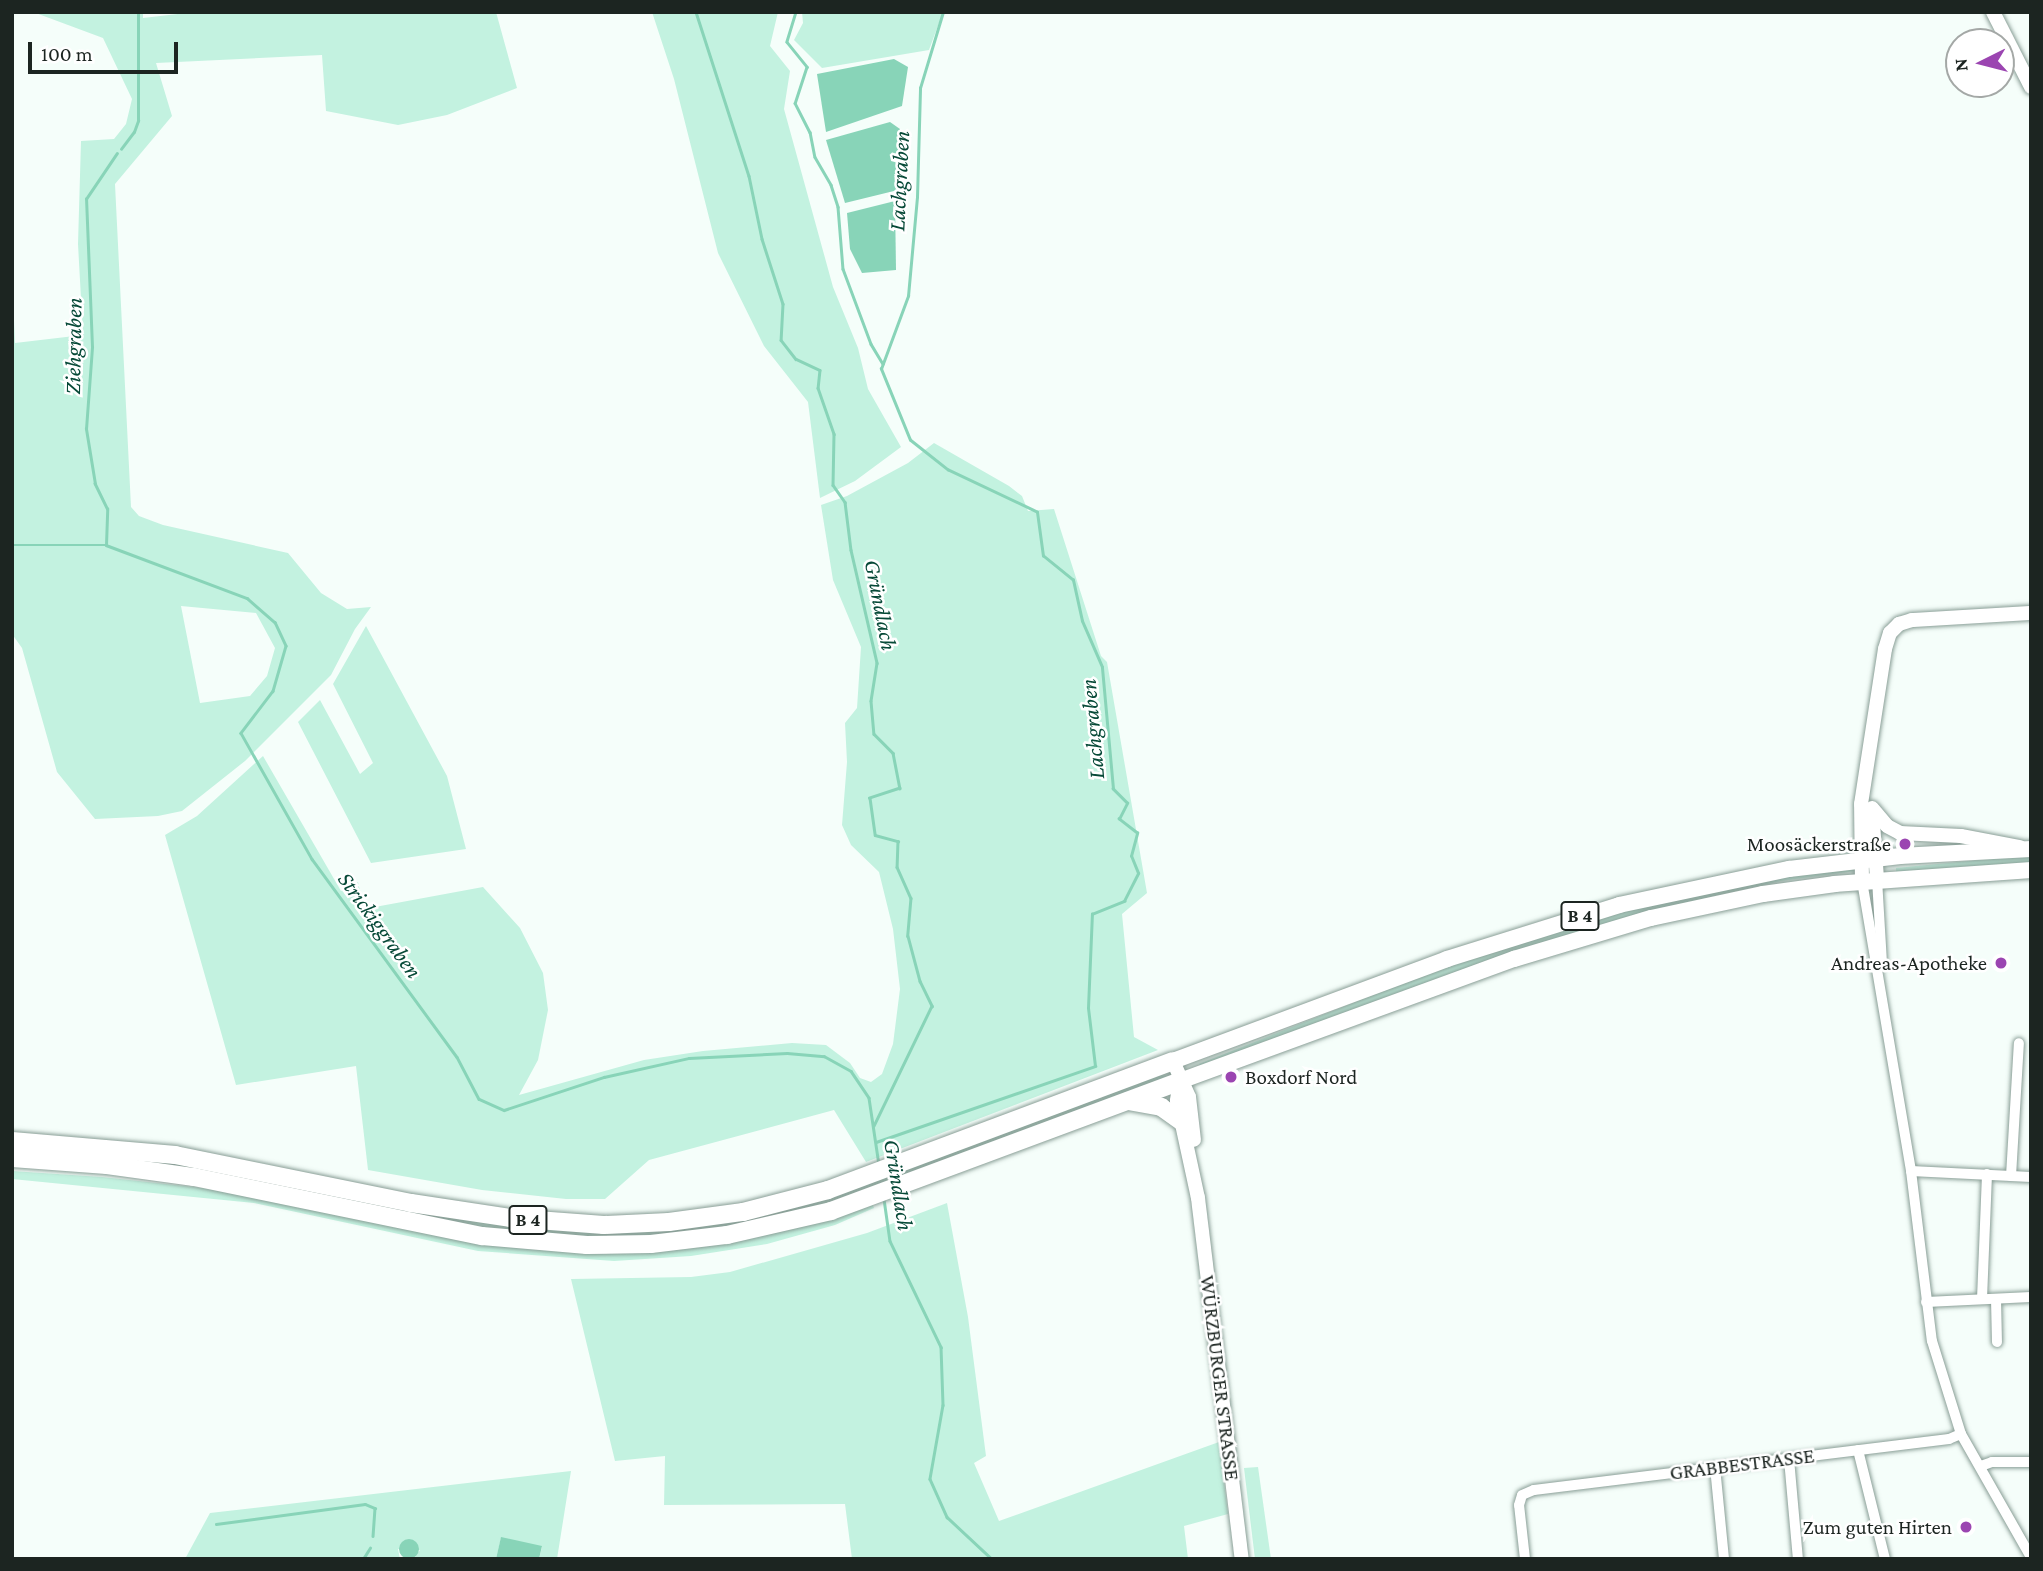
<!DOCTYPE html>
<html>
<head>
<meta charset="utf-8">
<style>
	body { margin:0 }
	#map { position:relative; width:2043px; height:1571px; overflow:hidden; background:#f5fefa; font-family:"Crimson Pro",serif }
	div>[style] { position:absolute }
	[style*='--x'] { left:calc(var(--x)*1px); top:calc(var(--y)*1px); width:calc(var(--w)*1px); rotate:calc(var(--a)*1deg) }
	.green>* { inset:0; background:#c3f2e0 }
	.water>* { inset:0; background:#88d4b8 }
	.round { border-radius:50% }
	.stream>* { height:2.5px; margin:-1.25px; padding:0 1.25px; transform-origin:1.25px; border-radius:1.25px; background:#88d4b8 }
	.roads { filter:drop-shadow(0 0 2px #899e96) drop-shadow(0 0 2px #899e96) }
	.street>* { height:10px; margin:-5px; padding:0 5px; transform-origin:5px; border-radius:5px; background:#fff }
	.secondary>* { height:14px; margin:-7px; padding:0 7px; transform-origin:7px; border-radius:7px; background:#fff }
	.primary>* { height:16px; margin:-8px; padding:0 8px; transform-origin:8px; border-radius:8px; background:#fff }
	.highway>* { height:18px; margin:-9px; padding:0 9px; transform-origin:9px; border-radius:9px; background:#fff }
	.dots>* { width:19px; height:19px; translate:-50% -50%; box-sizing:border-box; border:4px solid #fff; border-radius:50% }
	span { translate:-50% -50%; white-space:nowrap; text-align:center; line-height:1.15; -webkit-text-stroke:5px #fff; paint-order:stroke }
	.shield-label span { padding:2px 5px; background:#fff; border:2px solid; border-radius:5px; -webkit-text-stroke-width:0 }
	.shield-label { font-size:19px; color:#1c2521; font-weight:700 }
	.poi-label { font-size:21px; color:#1c2521 }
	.right { translate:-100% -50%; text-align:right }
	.left { translate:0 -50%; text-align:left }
	.street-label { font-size:21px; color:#1c2521 }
	.water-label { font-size:23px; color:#064937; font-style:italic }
	.frame { position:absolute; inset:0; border:14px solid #1c2521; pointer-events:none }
	.north { position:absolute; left:1945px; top:28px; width:70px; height:70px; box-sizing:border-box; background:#fff; border:2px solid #a4a8a6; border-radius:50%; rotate:264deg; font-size:19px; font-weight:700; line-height:28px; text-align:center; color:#1c2521 }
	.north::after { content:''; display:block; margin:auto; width:24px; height:32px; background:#9b45b1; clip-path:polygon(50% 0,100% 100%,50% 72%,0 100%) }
	.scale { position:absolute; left:28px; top:42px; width:150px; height:32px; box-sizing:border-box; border:4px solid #1c2521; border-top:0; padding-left:9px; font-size:21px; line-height:24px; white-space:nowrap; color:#1c2521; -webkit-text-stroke:5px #fff; paint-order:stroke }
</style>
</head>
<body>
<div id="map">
	<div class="green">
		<i style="clip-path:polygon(evenodd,33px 12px,143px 12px,143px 18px,195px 12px,496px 12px,517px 88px,447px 115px,398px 125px,326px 111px,322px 55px,156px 63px,172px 116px,115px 184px,131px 507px,139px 516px,163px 525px,288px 553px,321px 593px,347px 609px,371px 607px,355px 629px,331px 675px,245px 761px,182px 811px,158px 816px,95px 819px,57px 772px,22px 648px,12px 634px,12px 274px,15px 343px,83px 335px,78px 244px,81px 141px,114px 139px,126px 124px,132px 99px,103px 38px,33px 12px,181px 606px,256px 613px,275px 648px,267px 676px,250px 696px,200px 703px,181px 606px)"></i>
		<i style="clip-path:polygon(652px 12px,778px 12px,770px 46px,790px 71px,784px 109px,833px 287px,858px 348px,868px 389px,901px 447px,855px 481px,820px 498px,808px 402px,764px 346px,718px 253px,674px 79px)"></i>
		<i style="clip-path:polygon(802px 12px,943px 12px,929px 50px,822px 68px,794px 40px,803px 23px)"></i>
		<i style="clip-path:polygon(934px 443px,1009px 486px,1022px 496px,1028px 511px,1054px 509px,1101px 656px,1107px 662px,1147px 893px,1122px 914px,1134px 1037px,1158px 1050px,866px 1162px,834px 1110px,649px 1160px,605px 1199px,566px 1199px,482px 1190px,368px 1170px,356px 1066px,236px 1085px,165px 835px,197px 816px,263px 756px,341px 891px,358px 882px,364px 909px,483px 887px,520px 928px,543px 973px,548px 1010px,538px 1060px,519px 1095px,644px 1060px,703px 1051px,792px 1043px,826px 1045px,850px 1063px,860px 1078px,871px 1082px,882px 1074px,893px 1044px,900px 989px,893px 929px,879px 872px,851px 845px,842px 825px,847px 762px,845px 723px,857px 708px,861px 647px,833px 580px,821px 505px,847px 496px,908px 463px)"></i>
		<i style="clip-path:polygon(366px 626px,447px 776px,466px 849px,371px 863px,298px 722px,320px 700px,360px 774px,373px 763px,333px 684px)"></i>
		<i style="clip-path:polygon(2031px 855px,2031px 865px,1896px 872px,1896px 868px)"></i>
		<i style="clip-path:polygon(1854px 867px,1855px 871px,1781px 881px,1713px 896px,1201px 1067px,1199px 1064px,1441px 968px,1590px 919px,1745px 883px)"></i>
		<i style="clip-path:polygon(1158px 1075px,1169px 1076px,784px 1219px,649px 1239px,518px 1235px,12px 1147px,136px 1156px,405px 1208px,694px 1226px)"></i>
		<i style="clip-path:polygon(12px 1171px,102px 1177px,230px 1191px,434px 1234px,706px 1246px,815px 1223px,872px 1203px,874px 1208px,835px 1225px,767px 1244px,691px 1256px,614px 1261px,478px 1251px,254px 1203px,12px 1179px)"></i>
		<i style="clip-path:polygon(947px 1203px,968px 1317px,986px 1456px,974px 1463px,999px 1521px,1219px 1442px,1228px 1514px,1184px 1526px,1188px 1559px,852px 1559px,845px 1504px,664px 1505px,665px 1456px,615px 1461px,571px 1279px,691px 1277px,730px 1272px,867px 1233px)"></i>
		<i style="clip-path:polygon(1258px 1467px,1271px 1559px,1255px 1559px,1244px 1468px)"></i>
		<i style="clip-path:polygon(571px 1471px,557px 1559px,539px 1559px,542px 1547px,501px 1538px,496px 1559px,414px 1559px,420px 1550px,398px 1549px,400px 1559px,185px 1559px,210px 1513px)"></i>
	</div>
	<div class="water">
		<i style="clip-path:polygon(894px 59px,908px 67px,902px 106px,826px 132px,817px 74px)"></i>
		<i style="clip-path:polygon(890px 122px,900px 129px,898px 190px,845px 203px,826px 140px)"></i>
		<i style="clip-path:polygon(895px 201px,896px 270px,862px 273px,850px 249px,847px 213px)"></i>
		<i style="clip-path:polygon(501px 1537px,542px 1546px,539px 1559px,496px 1559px)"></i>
		<i class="round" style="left:399px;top:1539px;width:20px;height:20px"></i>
	</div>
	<div class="stream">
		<i style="--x:696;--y:12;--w:172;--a:72.1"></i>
		<i style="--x:749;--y:176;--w:64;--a:78.3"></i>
		<i style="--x:762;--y:239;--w:68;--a:72.1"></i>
		<i style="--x:783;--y:304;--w:36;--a:93"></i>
		<i style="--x:781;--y:340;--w:24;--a:52"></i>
		<i style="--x:796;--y:359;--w:26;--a:25"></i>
		<i style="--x:820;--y:370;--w:18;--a:96"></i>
		<i style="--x:818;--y:388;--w:49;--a:70.8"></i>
		<i style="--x:834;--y:434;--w:51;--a:91.1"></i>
		<i style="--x:833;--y:485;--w:21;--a:55"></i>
		<i style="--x:845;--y:502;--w:48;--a:82.9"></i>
		<i style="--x:851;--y:550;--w:116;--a:77"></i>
		<i style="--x:877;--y:663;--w:38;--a:99"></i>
		<i style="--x:871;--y:701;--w:33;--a:85"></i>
		<i style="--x:874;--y:734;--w:27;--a:45"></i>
		<i style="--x:893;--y:753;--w:36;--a:79"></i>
		<i style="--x:900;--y:788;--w:32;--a:162"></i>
		<i style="--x:870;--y:798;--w:37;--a:82"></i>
		<i style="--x:875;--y:835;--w:24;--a:15"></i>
		<i style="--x:898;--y:841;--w:26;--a:92"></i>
		<i style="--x:897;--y:867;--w:34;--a:66"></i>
		<i style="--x:911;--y:898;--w:38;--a:95"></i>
		<i style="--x:908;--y:936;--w:47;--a:75.1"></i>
		<i style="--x:920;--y:981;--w:28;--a:64"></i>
		<i style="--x:932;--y:1006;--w:133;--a:115.8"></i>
		<i style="--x:796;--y:12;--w:31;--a:107"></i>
		<i style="--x:787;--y:42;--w:32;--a:51"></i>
		<i style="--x:807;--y:67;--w:38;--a:108"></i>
		<i style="--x:795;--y:103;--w:33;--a:63"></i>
		<i style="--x:810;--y:132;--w:25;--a:79"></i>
		<i style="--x:815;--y:157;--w:32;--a:60"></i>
		<i style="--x:831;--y:185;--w:23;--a:72"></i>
		<i style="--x:838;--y:207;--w:62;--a:85.4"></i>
		<i style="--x:843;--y:269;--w:80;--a:69.5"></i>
		<i style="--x:871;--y:344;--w:23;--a:59"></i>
		<i style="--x:121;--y:149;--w:21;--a:-53"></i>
		<i style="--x:134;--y:132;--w:12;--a:-70"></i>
		<i style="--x:138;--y:121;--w:109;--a:-90"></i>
		<i style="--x:12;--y:545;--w:94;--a:0"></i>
		<i style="--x:106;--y:545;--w:151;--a:20.6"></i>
		<i style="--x:247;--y:598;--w:37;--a:41"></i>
		<i style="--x:275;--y:622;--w:26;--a:65"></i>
		<i style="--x:286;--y:646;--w:47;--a:106.1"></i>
		<i style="--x:273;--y:691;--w:53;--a:127.3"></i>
		<i style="--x:241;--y:733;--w:145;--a:60.6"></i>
		<i style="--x:312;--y:859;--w:245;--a:53.8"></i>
		<i style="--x:457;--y:1057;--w:47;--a:62.4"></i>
		<i style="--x:479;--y:1099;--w:27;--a:24"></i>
		<i style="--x:504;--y:1110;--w:105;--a:-18.3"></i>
		<i style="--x:604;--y:1077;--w:87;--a:-12.6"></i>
		<i style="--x:689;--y:1058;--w:98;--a:-2.9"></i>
		<i style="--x:787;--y:1053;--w:37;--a:5"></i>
		<i style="--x:824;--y:1056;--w:31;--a:29"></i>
		<i style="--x:851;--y:1071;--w:32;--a:56"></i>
		<i style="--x:869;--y:1098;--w:68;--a:81.5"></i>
		<i style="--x:106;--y:545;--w:36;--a:-88"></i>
		<i style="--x:107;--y:509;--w:28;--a:-116"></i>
		<i style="--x:95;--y:484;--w:56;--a:-99.3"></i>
		<i style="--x:86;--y:429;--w:82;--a:-85.8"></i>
		<i style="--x:92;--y:347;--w:148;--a:-92.3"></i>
		<i style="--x:86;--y:199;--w:55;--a:-56"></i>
		<i style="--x:876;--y:1142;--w:232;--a:-19.1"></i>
		<i style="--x:1095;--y:1066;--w:58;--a:-96.9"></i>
		<i style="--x:1088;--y:1008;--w:94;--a:-87.6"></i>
		<i style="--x:1092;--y:914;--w:35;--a:-22"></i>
		<i style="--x:1124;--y:901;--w:31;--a:-63"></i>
		<i style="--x:1138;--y:873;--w:18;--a:-112"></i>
		<i style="--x:1131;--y:856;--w:24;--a:-75"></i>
		<i style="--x:1137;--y:833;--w:23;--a:-142"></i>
		<i style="--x:1119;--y:819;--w:18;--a:-63"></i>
		<i style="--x:1127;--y:803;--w:20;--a:-135"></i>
		<i style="--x:1113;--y:789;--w:122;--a:-95.2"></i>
		<i style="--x:1102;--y:667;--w:50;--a:-113.5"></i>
		<i style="--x:1082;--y:621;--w:42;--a:-102.4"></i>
		<i style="--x:1073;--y:580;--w:38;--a:-141"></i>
		<i style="--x:1043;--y:556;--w:44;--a:-97.8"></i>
		<i style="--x:1037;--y:512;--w:98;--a:-154.7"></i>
		<i style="--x:948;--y:470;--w:48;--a:-141.7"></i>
		<i style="--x:910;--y:440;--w:77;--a:-112.2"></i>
		<i style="--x:881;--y:369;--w:78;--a:-69.7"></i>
		<i style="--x:908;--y:296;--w:99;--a:-84.8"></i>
		<i style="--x:917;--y:197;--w:109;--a:-88.4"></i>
		<i style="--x:920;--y:88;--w:79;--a:-73.2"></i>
		<i style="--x:884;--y:1199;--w:42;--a:81.9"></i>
		<i style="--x:890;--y:1241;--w:118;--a:64.3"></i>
		<i style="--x:941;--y:1347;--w:58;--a:88"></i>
		<i style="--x:943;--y:1405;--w:75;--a:100"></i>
		<i style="--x:930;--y:1479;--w:42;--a:65.9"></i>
		<i style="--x:947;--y:1517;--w:62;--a:43"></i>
		<i style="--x:216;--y:1524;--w:150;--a:-7.6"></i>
		<i style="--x:365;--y:1504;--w:11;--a:22"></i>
		<i style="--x:375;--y:1508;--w:28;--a:94"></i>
		<i style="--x:363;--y:1559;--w:13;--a:-58"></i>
	</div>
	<div class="roads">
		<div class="street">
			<i style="--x:1877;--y:879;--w:85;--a:86.6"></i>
			<i style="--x:1862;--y:881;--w:294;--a:80.4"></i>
			<i style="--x:1911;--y:1171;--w:171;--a:83"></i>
			<i style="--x:1932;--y:1341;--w:97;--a:72.7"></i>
			<i style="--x:1961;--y:1434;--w:142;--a:60.4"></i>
			<i style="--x:1911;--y:1171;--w:120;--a:2.9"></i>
			<i style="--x:2011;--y:1176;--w:133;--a:-86.6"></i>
			<i style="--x:1982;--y:1299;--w:125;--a:-87.7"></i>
			<i style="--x:1996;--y:1299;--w:43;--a:88.7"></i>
			<i style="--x:1926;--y:1302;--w:105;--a:-2.7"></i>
			<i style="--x:1858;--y:1450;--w:112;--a:76.1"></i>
			<i style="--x:1789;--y:1459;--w:100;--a:84.9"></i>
			<i style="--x:1981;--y:1466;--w:12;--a:-20"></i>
			<i style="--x:1992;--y:1462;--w:39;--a:0"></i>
			<i style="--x:1715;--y:1467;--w:92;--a:84.4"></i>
			<i style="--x:1525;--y:1559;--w:54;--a:-96.3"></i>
			<i style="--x:1519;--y:1505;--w:10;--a:-73"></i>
			<i style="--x:1522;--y:1495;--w:13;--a:-23"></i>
			<i style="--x:1534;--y:1490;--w:418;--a:-7"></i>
			<i style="--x:1949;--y:1439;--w:13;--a:-23"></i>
		</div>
		<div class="secondary">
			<i style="--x:1993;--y:12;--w:84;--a:63.1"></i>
			<i style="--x:1872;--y:808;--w:23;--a:50"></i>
			<i style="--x:1887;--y:826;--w:15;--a:28"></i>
			<i style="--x:1900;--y:833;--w:61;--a:2.8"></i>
			<i style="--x:1961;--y:836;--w:60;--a:10.6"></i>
			<i style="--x:1872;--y:809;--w:70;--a:85.9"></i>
			<i style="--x:1862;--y:881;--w:77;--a:-90.7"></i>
			<i style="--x:1861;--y:804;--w:157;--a:-81.2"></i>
			<i style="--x:1885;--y:649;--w:17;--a:-73"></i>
			<i style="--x:1890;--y:633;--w:13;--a:-45"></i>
			<i style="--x:1899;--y:624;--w:14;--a:-17"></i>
			<i style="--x:1912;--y:620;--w:119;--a:-3.4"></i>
			<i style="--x:1173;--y:1061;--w:39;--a:66"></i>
			<i style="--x:1189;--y:1097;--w:43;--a:83.4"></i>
			<i style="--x:1180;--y:1081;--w:20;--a:99"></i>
			<i style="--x:1177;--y:1101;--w:99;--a:77.8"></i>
			<i style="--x:1198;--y:1198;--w:364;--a:83.1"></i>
		</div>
		<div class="primary">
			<i style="--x:1173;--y:1061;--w:292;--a:-20.4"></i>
			<i style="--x:1447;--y:959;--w:180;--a:-17.4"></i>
			<i style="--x:1619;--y:905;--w:174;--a:-12"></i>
			<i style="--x:1789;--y:869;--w:112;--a:-6.7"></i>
			<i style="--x:1900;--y:856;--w:131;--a:-3.1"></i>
			<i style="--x:1180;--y:1081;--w:356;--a:-20.1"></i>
			<i style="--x:1514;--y:959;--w:143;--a:-16.7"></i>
			<i style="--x:1651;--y:918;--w:115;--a:-12.1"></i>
			<i style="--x:1763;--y:894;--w:73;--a:-7.9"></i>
			<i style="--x:1835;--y:884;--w:196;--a:-4.1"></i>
		</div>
		<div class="highway">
			<i style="--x:1128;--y:1101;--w:34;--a:10"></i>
			<i style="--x:1161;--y:1107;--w:24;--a:35"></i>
			<i style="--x:12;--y:1141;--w:164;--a:4.9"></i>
			<i style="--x:175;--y:1155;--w:241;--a:11.5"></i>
			<i style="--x:411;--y:1203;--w:100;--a:8.6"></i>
			<i style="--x:510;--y:1218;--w:94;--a:4.3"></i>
			<i style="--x:604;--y:1225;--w:65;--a:-2.6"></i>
			<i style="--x:669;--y:1222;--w:75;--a:-7.7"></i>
			<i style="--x:743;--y:1212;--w:88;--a:-14.5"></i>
			<i style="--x:828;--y:1190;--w:368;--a:-20.5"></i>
			<i style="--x:12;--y:1158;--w:95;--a:4.2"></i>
			<i style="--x:107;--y:1165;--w:88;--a:7.9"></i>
			<i style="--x:194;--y:1177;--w:294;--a:11.6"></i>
			<i style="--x:482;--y:1236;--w:105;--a:4.9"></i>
			<i style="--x:587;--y:1245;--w:64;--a:-0.9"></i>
			<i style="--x:651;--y:1244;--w:77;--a:-6.8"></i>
			<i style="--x:727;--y:1235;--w:107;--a:-13"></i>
			<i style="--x:831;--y:1211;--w:372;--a:-20.4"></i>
		</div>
	</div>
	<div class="dots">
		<i style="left:1905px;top:844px;background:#9b45b1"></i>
		<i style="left:2001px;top:963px;background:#9b45b1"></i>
		<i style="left:1231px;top:1077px;background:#9b45b1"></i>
		<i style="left:1966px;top:1527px;background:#9b45b1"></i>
	</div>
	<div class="shield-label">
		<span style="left:1580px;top:916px">B 4</span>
		<span style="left:528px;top:1220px">B 4</span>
	</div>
	<div class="poi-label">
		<span class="right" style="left:1891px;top:844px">Moosäckerstraße</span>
		<span class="right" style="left:1987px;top:963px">Andreas-Apotheke</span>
		<span class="left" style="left:1245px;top:1077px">Boxdorf Nord</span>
		<span class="right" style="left:1952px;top:1527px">Zum guten Hirten</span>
	</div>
	<div class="street-label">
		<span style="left:1220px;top:1378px;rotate:83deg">WÜRZBURGER STRASSE</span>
		<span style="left:1742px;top:1464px;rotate:-7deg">GRABBESTRASSE</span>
	</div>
	<div class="water-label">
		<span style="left:899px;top:181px;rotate:-87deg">Lachgraben</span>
		<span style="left:73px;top:346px;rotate:-89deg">Ziehgraben</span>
		<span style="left:881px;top:605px;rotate:79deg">Gründlach</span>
		<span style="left:1092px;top:729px;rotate:-95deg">Lachgraben</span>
		<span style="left:380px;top:925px;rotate:54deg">Strickiggraben</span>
		<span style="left:899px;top:1185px;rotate:81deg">Gründlach</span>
	</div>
	<div class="frame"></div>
	<div class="north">N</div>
	<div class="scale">100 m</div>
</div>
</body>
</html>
